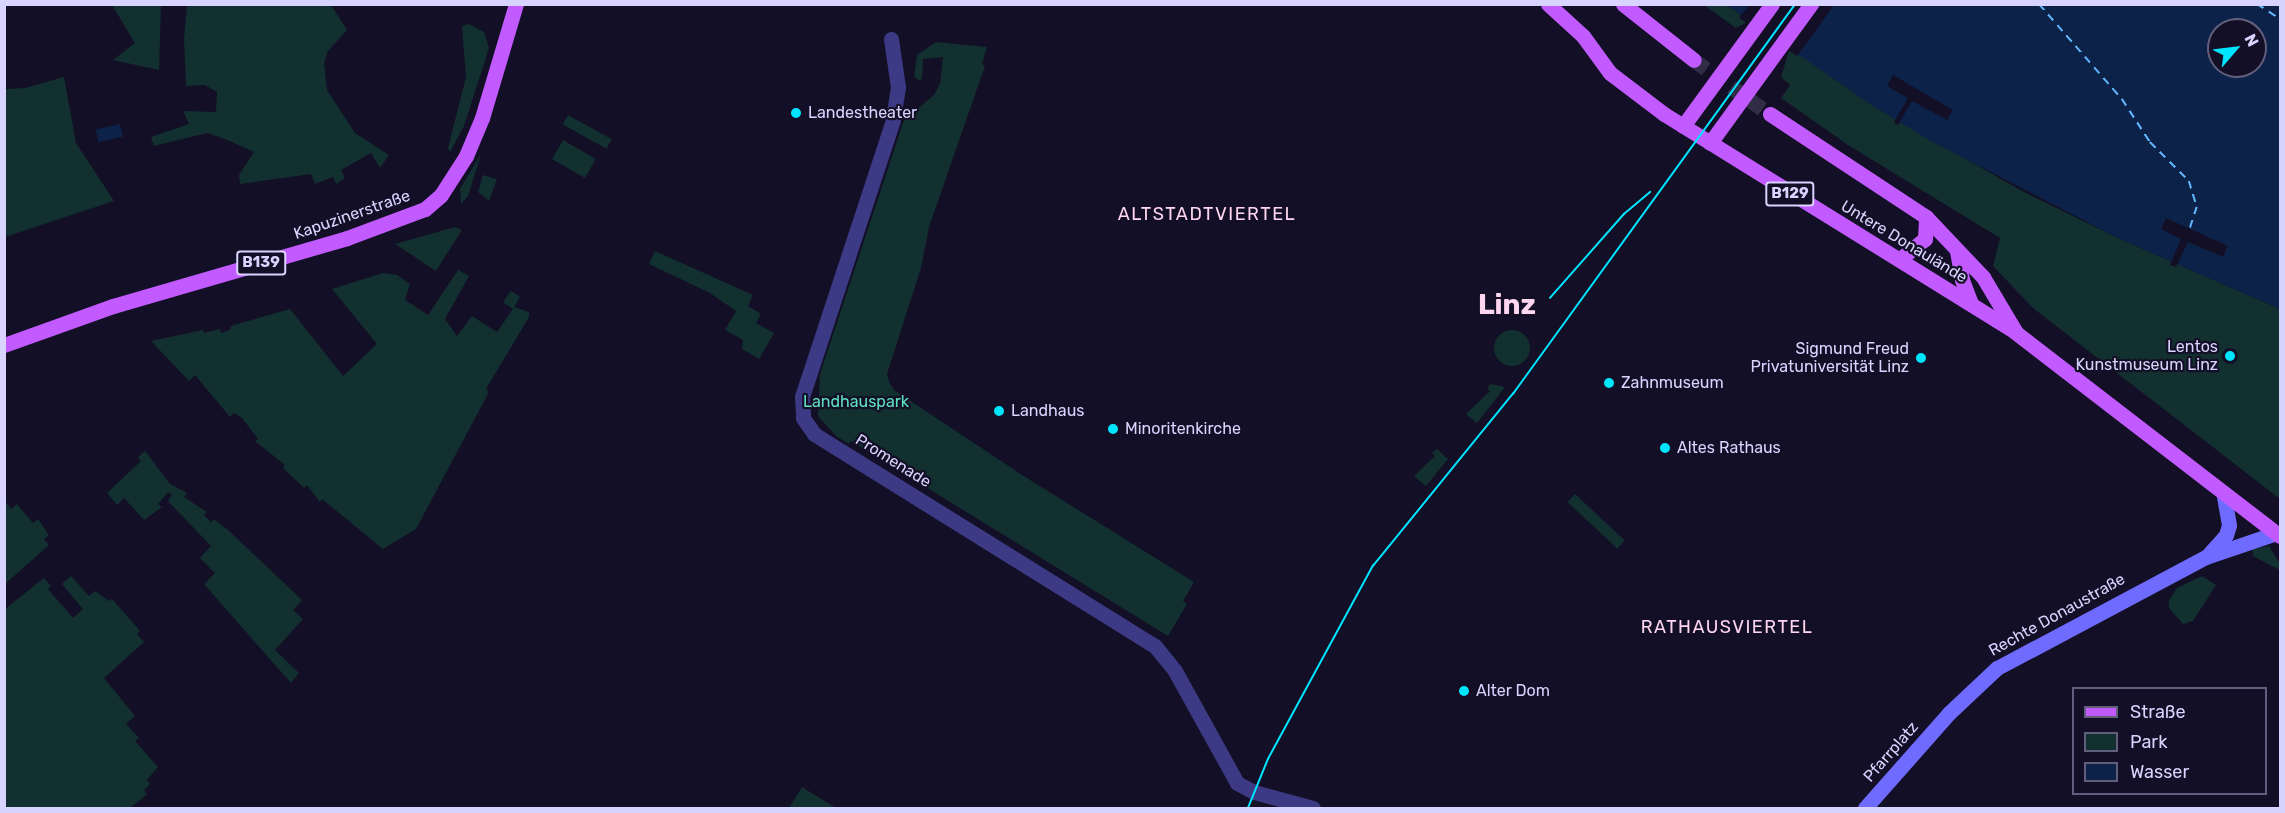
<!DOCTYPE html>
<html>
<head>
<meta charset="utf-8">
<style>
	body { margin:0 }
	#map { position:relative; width:2285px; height:813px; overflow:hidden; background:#130f26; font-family:Rubik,sans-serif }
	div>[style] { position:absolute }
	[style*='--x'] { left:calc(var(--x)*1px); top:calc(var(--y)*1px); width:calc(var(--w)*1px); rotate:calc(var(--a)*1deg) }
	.green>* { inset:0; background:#12302f; transform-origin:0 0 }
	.round { border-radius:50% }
	.water>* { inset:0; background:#0c2248; transform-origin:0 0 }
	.pier>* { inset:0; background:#130f26 }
	.ferry>* { height:1.5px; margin-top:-0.75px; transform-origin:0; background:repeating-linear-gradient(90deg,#62b6ff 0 8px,transparent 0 14px) }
	.primary-tunnel>* { height:15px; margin-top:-7.5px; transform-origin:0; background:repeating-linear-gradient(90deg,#312d47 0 15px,transparent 0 23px) }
	.tertiary>* { height:15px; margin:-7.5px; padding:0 7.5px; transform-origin:7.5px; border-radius:7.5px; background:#3d3a85 }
	.secondary>* { height:15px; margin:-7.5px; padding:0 7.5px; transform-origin:7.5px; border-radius:7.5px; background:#6f6bff }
	.primary>* { height:15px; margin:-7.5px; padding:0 7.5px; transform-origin:7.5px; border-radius:7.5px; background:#c25bff }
	.tram>* { height:1.5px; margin:-0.75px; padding:0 0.75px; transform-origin:0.75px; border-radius:0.75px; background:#00e5ff }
	.dots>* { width:16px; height:16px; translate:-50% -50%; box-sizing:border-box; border:3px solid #130f26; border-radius:50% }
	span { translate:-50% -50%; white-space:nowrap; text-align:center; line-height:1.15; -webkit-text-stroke:4.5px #130f26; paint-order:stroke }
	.shield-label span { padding:2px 4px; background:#130f26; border:2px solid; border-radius:4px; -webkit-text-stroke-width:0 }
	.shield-label { font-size:15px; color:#d9d4ff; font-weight:700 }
	.poi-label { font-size:16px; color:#d9d4ff }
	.left { translate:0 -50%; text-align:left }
	.right { translate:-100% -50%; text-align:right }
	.street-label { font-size:16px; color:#d9d4ff }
	.park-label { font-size:16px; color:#5fe0c0 }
	.neighbourhood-label { font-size:18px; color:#ffd6f0; letter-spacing:1.5px }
	.town-label { font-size:28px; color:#ffd6f0; font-weight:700 }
	.frame { position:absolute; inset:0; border:6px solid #d9d4ff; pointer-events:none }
	.legend { position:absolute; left:2072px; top:687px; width:195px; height:108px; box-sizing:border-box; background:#130f26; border:2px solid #625e7d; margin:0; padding:8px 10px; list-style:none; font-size:18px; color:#d9d4ff }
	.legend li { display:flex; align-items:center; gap:12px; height:30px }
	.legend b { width:30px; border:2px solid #625e7d }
	.north { position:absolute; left:2207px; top:18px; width:60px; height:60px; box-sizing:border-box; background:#130f26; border:2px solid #625e7d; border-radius:50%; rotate:62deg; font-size:16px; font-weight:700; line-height:24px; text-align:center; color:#d9d4ff }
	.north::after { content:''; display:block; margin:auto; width:21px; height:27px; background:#00e5ff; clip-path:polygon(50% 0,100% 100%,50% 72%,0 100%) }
</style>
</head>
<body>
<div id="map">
	<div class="green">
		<i style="clip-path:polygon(112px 5px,161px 5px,159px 70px,113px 60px,135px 43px)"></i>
		<i style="clip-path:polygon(187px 5px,331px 5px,347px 30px,328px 51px,324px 63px,327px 90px,355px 133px,389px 155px,380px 168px,371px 153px,341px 170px,345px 178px,336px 184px,333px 177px,315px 184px,311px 174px,240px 184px,239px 175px,254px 152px,225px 139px,207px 133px,154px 146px,151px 137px,189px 124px,183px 111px,216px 112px,217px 92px,205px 85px,186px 86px,184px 39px)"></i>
		<i style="clip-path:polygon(1704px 5px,1727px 5px,1749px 21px,1736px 28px)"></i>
		<i style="clip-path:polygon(469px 24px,484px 32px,489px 48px,464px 126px,450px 152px,448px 148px,466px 77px,462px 26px)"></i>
		<i style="clip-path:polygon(936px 42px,987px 47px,982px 64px,985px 66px,929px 227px,921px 268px,887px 374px,889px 382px,894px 390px,1022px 475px,1194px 582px,1183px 601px,1187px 604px,1168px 636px,851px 441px,849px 444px,836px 436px,818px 416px,820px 374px,904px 120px,934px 95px,940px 84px,943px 57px,923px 59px,922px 78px,920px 81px,914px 77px,917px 55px)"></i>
		<i style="clip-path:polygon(1790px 47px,1870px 104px,2022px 191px,2120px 239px,2280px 309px,2280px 499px,2033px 308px,1993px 266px,2000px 238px,1848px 145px,1781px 98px,1790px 85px,1781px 77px)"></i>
		<i style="clip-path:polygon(64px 77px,76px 143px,114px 201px,5px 237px,5px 89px,25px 88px)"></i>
		<i style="left:568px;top:115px;width:50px;height:11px;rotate:29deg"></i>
		<i style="left:563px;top:140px;width:38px;height:22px;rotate:30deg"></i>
		<i style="clip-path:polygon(481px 154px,468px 196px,461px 204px,460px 189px)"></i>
		<i style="clip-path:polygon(483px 175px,497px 179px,489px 201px,478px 192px)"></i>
		<i style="clip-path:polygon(455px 227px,462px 230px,436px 271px,395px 244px)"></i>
		<i style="clip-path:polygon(655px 251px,753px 295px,748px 306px,761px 314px,756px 323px,774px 333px,759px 359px,742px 349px,743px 340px,725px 330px,736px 311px,710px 293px,649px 264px)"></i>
		<i style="clip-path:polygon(458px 270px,469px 276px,445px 319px,457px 336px,472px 316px,497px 332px,513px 309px,503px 302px,511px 291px,520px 297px,514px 307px,529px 312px,529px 317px,486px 389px,489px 392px,416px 529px,383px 549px,322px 499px,320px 502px,307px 485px,304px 488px,283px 468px,285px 465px,255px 441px,258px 439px,242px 418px,234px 413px,230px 417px,195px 375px,189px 381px,151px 341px,203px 330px,204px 333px,220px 329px,221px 333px,230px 330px,231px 326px,290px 309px,343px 376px,377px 344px,332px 289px,383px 273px,397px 275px,410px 284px,405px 300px,428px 315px)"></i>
		<i class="round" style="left:1494px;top:330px;width:36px;height:36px"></i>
		<i style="clip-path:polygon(1490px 384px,1505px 387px,1477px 423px,1466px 414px,1490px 391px,1487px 389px)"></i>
		<i style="clip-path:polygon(1437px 449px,1448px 459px,1426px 486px,1414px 476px,1435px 456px,1432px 453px)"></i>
		<i style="clip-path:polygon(145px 451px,170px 484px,187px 493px,184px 497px,207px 512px,204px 515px,211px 522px,214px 519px,228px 530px,302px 600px,293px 610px,303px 619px,275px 650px,299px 673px,291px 683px,204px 584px,215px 573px,200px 558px,211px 546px,168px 501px,172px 495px,168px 492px,158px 504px,162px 507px,144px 520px,124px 498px,117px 505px,107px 493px,141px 461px,138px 457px)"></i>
		<i style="left:1575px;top:494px;width:68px;height:11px;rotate:43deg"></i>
		<i style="clip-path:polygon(5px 501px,11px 509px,17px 504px,33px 523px,38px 519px,49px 535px,44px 539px,49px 545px,5px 584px)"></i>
		<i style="clip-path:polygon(2269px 546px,2280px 564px,2280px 570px,2253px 556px,2253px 549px)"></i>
		<i style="clip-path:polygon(71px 576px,89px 596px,95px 591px,109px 601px,112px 599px,140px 631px,137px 634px,144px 642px,104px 678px,135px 716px,126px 724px,139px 738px,135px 741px,158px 767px,147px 780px,150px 784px,144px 790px,147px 794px,130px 808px,5px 808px,5px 609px,44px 578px,51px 586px,48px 589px,73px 618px,83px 609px,62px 584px)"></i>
		<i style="clip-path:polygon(2202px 576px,2216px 585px,2193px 621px,2183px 624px,2169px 608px,2169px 600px,2177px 588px)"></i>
		<i style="clip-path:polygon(802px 787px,836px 808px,789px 808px)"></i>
	</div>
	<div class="water">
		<i style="clip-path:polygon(evenodd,1727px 5px,2280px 5px,2280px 309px,2120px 239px,1929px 140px,1870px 104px,1727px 5px,2219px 30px,2255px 30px,2255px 66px,2219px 66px,2219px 30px)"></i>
		<i style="left:120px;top:124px;width:13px;height:25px;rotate:77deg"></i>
	</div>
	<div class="pier">
		<i style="clip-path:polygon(1749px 5px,1834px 5px,1797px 56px,1739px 18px)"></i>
		<i style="clip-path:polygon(1893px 75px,1953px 110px,1947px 120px,1912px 101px,1898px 125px,1894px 122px,1908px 98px,1887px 86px)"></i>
		<i style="clip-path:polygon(2166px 218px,2228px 246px,2223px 257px,2188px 242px,2176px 267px,2170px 265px,2181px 239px,2161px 229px)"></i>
	</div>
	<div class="ferry">
		<i style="--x:2039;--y:4;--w:126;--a:48.9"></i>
		<i style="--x:2122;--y:99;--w:51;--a:56.9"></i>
		<i style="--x:2150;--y:142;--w:55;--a:45"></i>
		<i style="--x:2189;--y:181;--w:27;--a:73"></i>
		<i style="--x:2197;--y:207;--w:23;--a:108"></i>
		<i style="--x:2257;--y:4;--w:27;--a:33"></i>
	</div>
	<div class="primary-tunnel">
		<i style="--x:1694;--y:60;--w:93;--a:35.4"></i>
	</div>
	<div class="tertiary">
		<i style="--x:891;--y:39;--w:49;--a:81.7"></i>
		<i style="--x:898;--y:87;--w:33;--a:99"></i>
		<i style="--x:893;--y:120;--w:291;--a:108.2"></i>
		<i style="--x:802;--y:396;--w:22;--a:87"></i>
		<i style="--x:803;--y:418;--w:19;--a:55"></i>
		<i style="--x:814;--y:434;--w:402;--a:31.9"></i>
		<i style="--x:1155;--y:646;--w:32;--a:51"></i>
		<i style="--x:1175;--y:671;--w:128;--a:61"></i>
		<i style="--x:1237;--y:783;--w:19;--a:28"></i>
		<i style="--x:1254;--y:792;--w:61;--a:15.2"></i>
	</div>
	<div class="secondary">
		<i style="--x:2209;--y:554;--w:25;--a:-48"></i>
		<i style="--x:2226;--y:535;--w:10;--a:-73"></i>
		<i style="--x:2229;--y:525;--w:29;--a:-100"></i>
		<i style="--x:1865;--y:808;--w:127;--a:-48.5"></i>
		<i style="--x:1949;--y:713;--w:66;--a:-43.2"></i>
		<i style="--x:1997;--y:668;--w:237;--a:-28"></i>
		<i style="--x:2206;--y:557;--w:74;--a:-18.9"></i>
	</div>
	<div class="primary">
		<i style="--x:1548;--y:4;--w:47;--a:42.4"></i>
		<i style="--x:1583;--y:36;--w:46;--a:53.9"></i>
		<i style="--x:1610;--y:73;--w:68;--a:37.2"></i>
		<i style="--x:1664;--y:114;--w:413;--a:31.8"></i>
		<i style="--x:2015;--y:332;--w:334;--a:37.6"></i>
		<i style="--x:1623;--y:4;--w:90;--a:38.3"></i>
		<i style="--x:1770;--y:114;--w:187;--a:33.4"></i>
		<i style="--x:1926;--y:217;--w:83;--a:46.5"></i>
		<i style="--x:1983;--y:277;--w:63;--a:59.3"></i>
		<i style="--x:1683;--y:126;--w:151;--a:-53.9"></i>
		<i style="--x:1710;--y:143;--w:172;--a:-54"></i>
		<i style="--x:1957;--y:251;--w:29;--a:80"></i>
		<i style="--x:1962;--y:280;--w:25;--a:69"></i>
		<i style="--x:1900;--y:259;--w:32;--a:-39"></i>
		<i style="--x:1925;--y:239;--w:22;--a:-87"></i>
		<i style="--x:4;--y:345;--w:116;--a:-19.7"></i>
		<i style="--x:113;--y:306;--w:244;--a:-16.2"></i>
		<i style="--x:347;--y:238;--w:83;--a:-20.4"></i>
		<i style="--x:425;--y:209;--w:21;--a:-41"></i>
		<i style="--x:441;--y:195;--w:46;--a:-57.3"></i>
		<i style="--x:466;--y:156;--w:41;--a:-67.2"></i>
		<i style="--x:482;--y:118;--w:119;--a:-73.4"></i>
	</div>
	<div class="tram">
		<i style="--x:1550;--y:298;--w:112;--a:-48.6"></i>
		<i style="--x:1624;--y:214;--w:34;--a:-40"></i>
		<i style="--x:1248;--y:808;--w:53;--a:-67.8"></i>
		<i style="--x:1268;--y:759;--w:220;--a:-61.5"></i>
		<i style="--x:1373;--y:566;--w:222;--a:-50.9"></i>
		<i style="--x:1513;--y:394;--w:481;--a:-54.1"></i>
	</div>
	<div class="dots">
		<i style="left:796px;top:113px;background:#00e5ff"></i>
		<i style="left:2230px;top:356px;background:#00e5ff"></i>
		<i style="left:1921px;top:358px;background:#00e5ff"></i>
		<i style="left:1609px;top:383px;background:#00e5ff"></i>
		<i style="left:999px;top:411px;background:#00e5ff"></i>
		<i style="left:1113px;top:429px;background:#00e5ff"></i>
		<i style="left:1665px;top:448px;background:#00e5ff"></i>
		<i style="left:1464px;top:691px;background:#00e5ff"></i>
	</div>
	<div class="shield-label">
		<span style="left:1790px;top:194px">B129</span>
		<span style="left:261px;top:263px">B139</span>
	</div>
	<div class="poi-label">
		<span class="left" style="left:808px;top:113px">Landestheater</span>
		<span class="right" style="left:2218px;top:356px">Lentos<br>Kunstmuseum Linz</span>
		<span class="right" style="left:1909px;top:358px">Sigmund Freud<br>Privatuniversität Linz</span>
		<span class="left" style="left:1621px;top:383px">Zahnmuseum</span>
		<span class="left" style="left:1011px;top:411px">Landhaus</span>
		<span class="left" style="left:1125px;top:429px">Minoritenkirche</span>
		<span class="left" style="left:1677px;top:448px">Altes Rathaus</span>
		<span class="left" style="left:1476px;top:691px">Alter Dom</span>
	</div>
	<div class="street-label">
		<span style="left:352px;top:215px;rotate:-19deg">Kapuzinerstraße</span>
		<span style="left:1904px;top:242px;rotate:31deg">Untere Donaulände</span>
		<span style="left:893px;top:461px;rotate:32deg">Promenade</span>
		<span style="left:2057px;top:615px;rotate:-29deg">Rechte Donaustraße</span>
		<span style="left:1891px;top:752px;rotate:-49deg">Pfarrplatz</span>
	</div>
	<div class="park-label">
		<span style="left:856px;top:402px">Landhauspark</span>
	</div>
	<div class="neighbourhood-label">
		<span style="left:1207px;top:214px">ALTSTADTVIERTEL</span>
		<span style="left:1727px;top:627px">RATHAUSVIERTEL</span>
	</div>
	<div class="town-label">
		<span style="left:1507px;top:305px">Linz</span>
	</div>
	<div class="frame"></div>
	<ul class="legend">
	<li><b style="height:8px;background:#c25bff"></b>Straße</li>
	<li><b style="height:16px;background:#12302f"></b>Park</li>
	<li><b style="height:16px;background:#0c2248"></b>Wasser</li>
	</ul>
	<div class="north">N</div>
</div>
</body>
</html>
